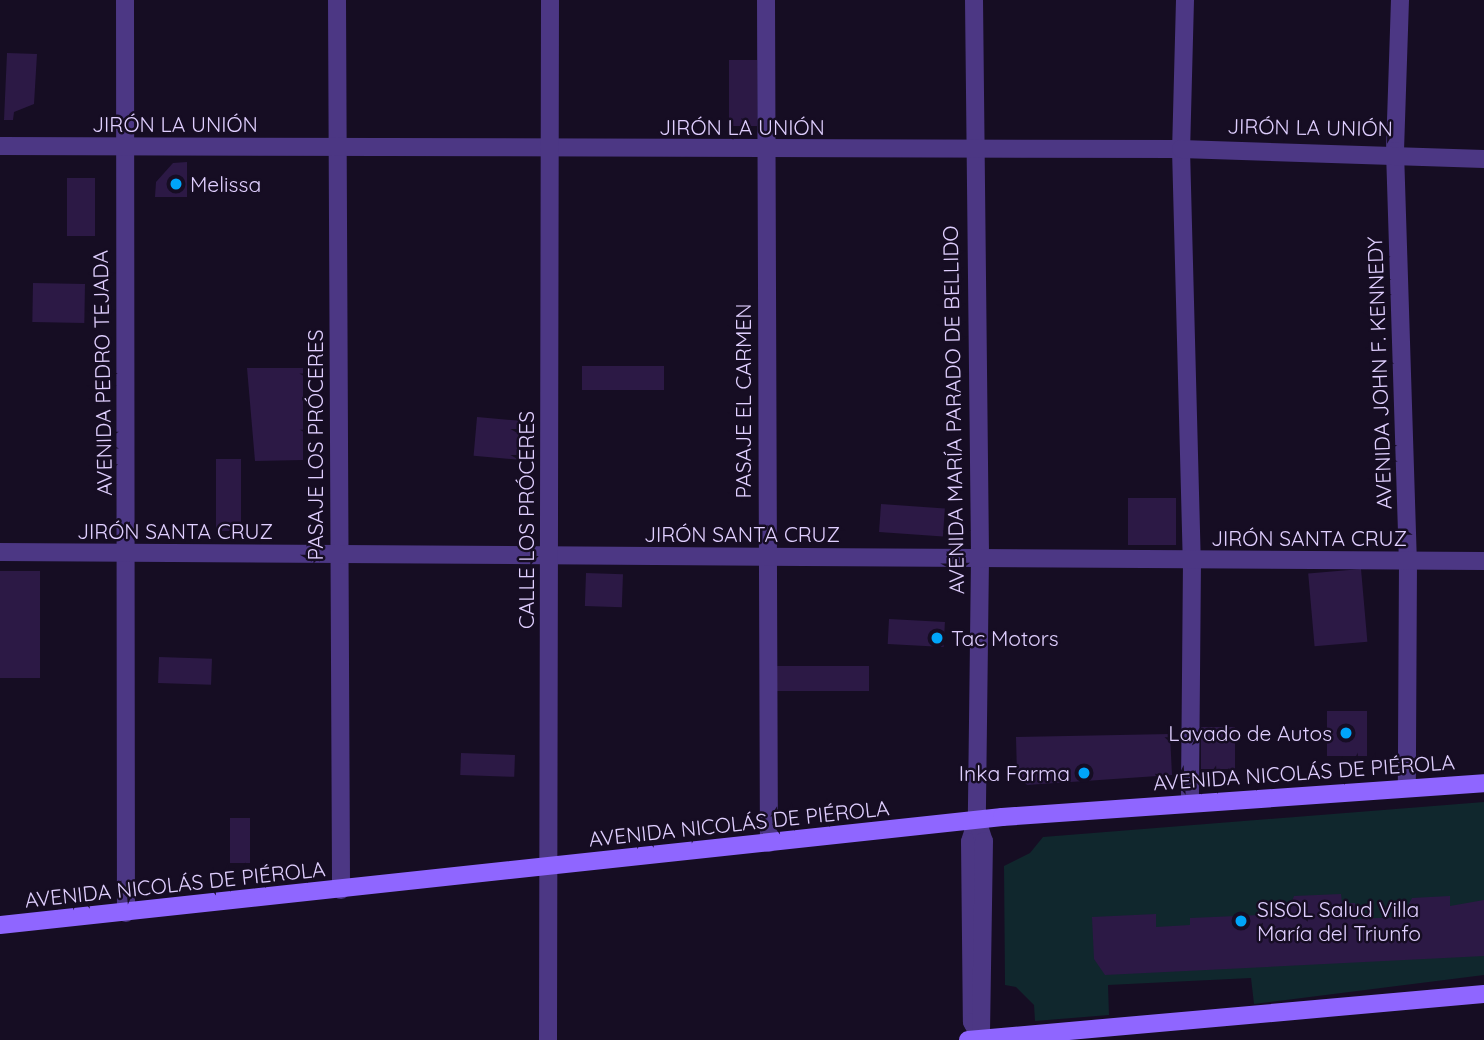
<!DOCTYPE html>
<html>
<head>
<meta charset="utf-8">
<style>
	body { margin:0 }
	#map { position:relative; width:1484px; height:1040px; overflow:hidden; background:#160d23; font-family:Quicksand,sans-serif }
	div>[style] { position:absolute }
	[style*='--x'] { left:calc(var(--x)*1px); top:calc(var(--y)*1px); width:calc(var(--w)*1px); rotate:calc(var(--a)*1deg) }
	.green>* { inset:0; background:#10272d }
	.building>* { inset:0; background:#2c1945; transform-origin:0 0 }
	.minor>* { height:18px; margin:-9px; padding:0 9px; transform-origin:9px; border-radius:9px; background:#4c3784 }
	.secondary>* { height:18px; margin:-9px; padding:0 9px; transform-origin:9px; border-radius:9px; background:#8f66ff }
	.dots>* { width:19px; height:19px; translate:-50% -50%; box-sizing:border-box; border:4px solid #160d23; border-radius:50% }
	span { translate:-50% -50%; white-space:nowrap; text-align:center; line-height:1.15; -webkit-text-stroke:5px #160d23; paint-order:stroke }
	.street-label { font-size:21px; color:#e0cfff }
	.poi-label { font-size:21px; color:#e0cfff }
	.left { translate:0 -50%; text-align:left }
	.right { translate:-100% -50%; text-align:right }
</style>
</head>
<body>
<div id="map">
	<div class="green">
		<i style="clip-path:polygon(1484px 802px,1484px 975px,1254px 1004px,1251px 978px,1108px 985px,1109px 1015px,1035px 1021px,1034px 1005px,1016px 987px,1005px 985px,1004px 866px,1030px 853px,1043px 837px)"></i>
	</div>
	<div class="building">
		<i style="clip-path:polygon(7px 53px,37px 54px,34px 104px,14px 112px,13px 120px,4px 120px)"></i>
		<i style="left:729px;top:60px;width:28px;height:66px"></i>
		<i style="clip-path:polygon(187px 162px,187px 197px,155px 197px,156px 182px,173px 163px)"></i>
		<i style="left:67px;top:178px;width:28px;height:58px"></i>
		<i style="left:33px;top:283px;width:52px;height:39px;rotate:1deg"></i>
		<i style="left:664px;top:366px;width:24px;height:82px;rotate:90deg"></i>
		<i style="clip-path:polygon(247px 368px,303px 368px,303px 460px,255px 461px)"></i>
		<i style="left:477px;top:417px;width:43px;height:39px;rotate:5deg"></i>
		<i style="left:216px;top:459px;width:25px;height:72px"></i>
		<i style="left:1128px;top:498px;width:48px;height:47px"></i>
		<i style="left:881px;top:504px;width:64px;height:28px;rotate:4deg"></i>
		<i style="left:1361px;top:569px;width:73px;height:53px;rotate:85deg"></i>
		<i style="left:0;top:571px;width:40px;height:107px"></i>
		<i style="left:586px;top:573px;width:37px;height:33px;rotate:2deg"></i>
		<i style="left:889px;top:619px;width:56px;height:25px;rotate:3deg"></i>
		<i style="left:159px;top:657px;width:53px;height:26px;rotate:2deg"></i>
		<i style="left:869px;top:666px;width:25px;height:94px;rotate:90deg"></i>
		<i style="left:1327px;top:711px;width:40px;height:45px"></i>
		<i style="left:1235px;top:727px;width:42px;height:34px;rotate:90deg"></i>
		<i style="clip-path:polygon(1170px 734px,1172px 775px,1027px 785px,1017px 774px,1016px 737px)"></i>
		<i style="left:461px;top:753px;width:54px;height:22px;rotate:2deg"></i>
		<i style="left:230px;top:818px;width:20px;height:45px"></i>
		<i style="clip-path:polygon(1341px 894px,1342px 903px,1355px 903px,1356px 919px,1402px 917px,1412px 898px,1450px 896px,1450px 906px,1484px 900px,1484px 956px,1105px 975px,1094px 959px,1092px 917px,1156px 914px,1156px 927px,1190px 925px,1190px 918px,1287px 914px,1294px 896px)"></i>
	</div>
	<div class="minor">
		<i style="--x:125;--y:0;--w:913;--a:89.94"></i>
		<i style="--x:337;--y:0;--w:890;--a:89.74"></i>
		<i style="--x:766;--y:0;--w:843;--a:89.8"></i>
		<i style="--x:974;--y:0;--w:558;--a:89.38"></i>
		<i style="--x:980;--y:558;--w:262;--a:90.7"></i>
		<i style="--x:977;--y:820;--w:23;--a:108"></i>
		<i style="--x:970;--y:842;--w:180;--a:89.4"></i>
		<i style="--x:972;--y:1022;--w:19;--a:62"></i>
		<i style="--x:1185;--y:0;--w:149;--a:91.5"></i>
		<i style="--x:1181;--y:149;--w:411;--a:88.5"></i>
		<i style="--x:1192;--y:560;--w:243;--a:90.5"></i>
		<i style="--x:1400;--y:0;--w:151;--a:91.9"></i>
		<i style="--x:1395;--y:151;--w:410;--a:88.2"></i>
		<i style="--x:1408;--y:561;--w:226;--a:90.3"></i>
		<i style="--x:0;--y:146;--w:1181;--a:0.15"></i>
		<i style="--x:1181;--y:149;--w:303;--a:1.9"></i>
		<i style="--x:0;--y:552;--w:1484;--a:0.35"></i>
		<i style="--x:977;--y:820;--w:22;--a:72"></i>
		<i style="--x:984;--y:841;--w:199;--a:90.9"></i>
		<i style="--x:548;--y:1040;--w:1040;--a:-89.89"></i>
	</div>
	<div class="secondary">
		<i style="--x:0;--y:925;--w:1008;--a:-6.15"></i>
		<i style="--x:1002;--y:817;--w:483;--a:-4"></i>
		<i style="--x:968;--y:1040;--w:518;--a:-5.09"></i>
	</div>
	<div class="dots">
		<i style="left:176px;top:184px;background:#00a5fa"></i>
		<i style="left:937px;top:638px;background:#00a5fa"></i>
		<i style="left:1346px;top:733px;background:#00a5fa"></i>
		<i style="left:1084px;top:773px;background:#00a5fa"></i>
		<i style="left:1241px;top:921px;background:#00a5fa"></i>
	</div>
	<div class="street-label">
		<span style="left:175px;top:124px">JIRÓN LA UNIÓN</span>
		<span style="left:742px;top:127px">JIRÓN LA UNIÓN</span>
		<span style="left:1310px;top:127px;rotate:1deg">JIRÓN LA UNIÓN</span>
		<span style="left:102px;top:373px;rotate:-91deg">AVENIDA PEDRO TEJADA</span>
		<span style="left:1379px;top:373px;rotate:-92deg">AVENIDA JOHN F. KENNEDY</span>
		<span style="left:743px;top:401px;rotate:-90deg">PASAJE EL CARMEN</span>
		<span style="left:953px;top:410px;rotate:-91deg">AVENIDA MARÍA PARADO DE BELLIDO</span>
		<span style="left:315px;top:445px;rotate:-90deg">PASAJE LOS PRÓCERES</span>
		<span style="left:526px;top:520px;rotate:-90deg">CALLE LOS PRÓCERES</span>
		<span style="left:175px;top:531px">JIRÓN SANTA CRUZ</span>
		<span style="left:742px;top:534px">JIRÓN SANTA CRUZ</span>
		<span style="left:1309px;top:538px">JIRÓN SANTA CRUZ</span>
		<span style="left:1304px;top:772px;rotate:-4deg">AVENIDA NICOLÁS DE PIÉROLA</span>
		<span style="left:739px;top:823px;rotate:-6deg">AVENIDA NICOLÁS DE PIÉROLA</span>
		<span style="left:175px;top:884px;rotate:-6deg">AVENIDA NICOLÁS DE PIÉROLA</span>
	</div>
	<div class="poi-label">
		<span class="left" style="left:190px;top:184px">Melissa</span>
		<span class="left" style="left:951px;top:638px">Tac Motors</span>
		<span class="right" style="left:1332px;top:733px">Lavado de Autos</span>
		<span class="right" style="left:1070px;top:773px">Inka Farma</span>
		<span class="left" style="left:1257px;top:921px">SISOL Salud Villa<br>María del Triunfo</span>
	</div>
</div>
</body>
</html>
